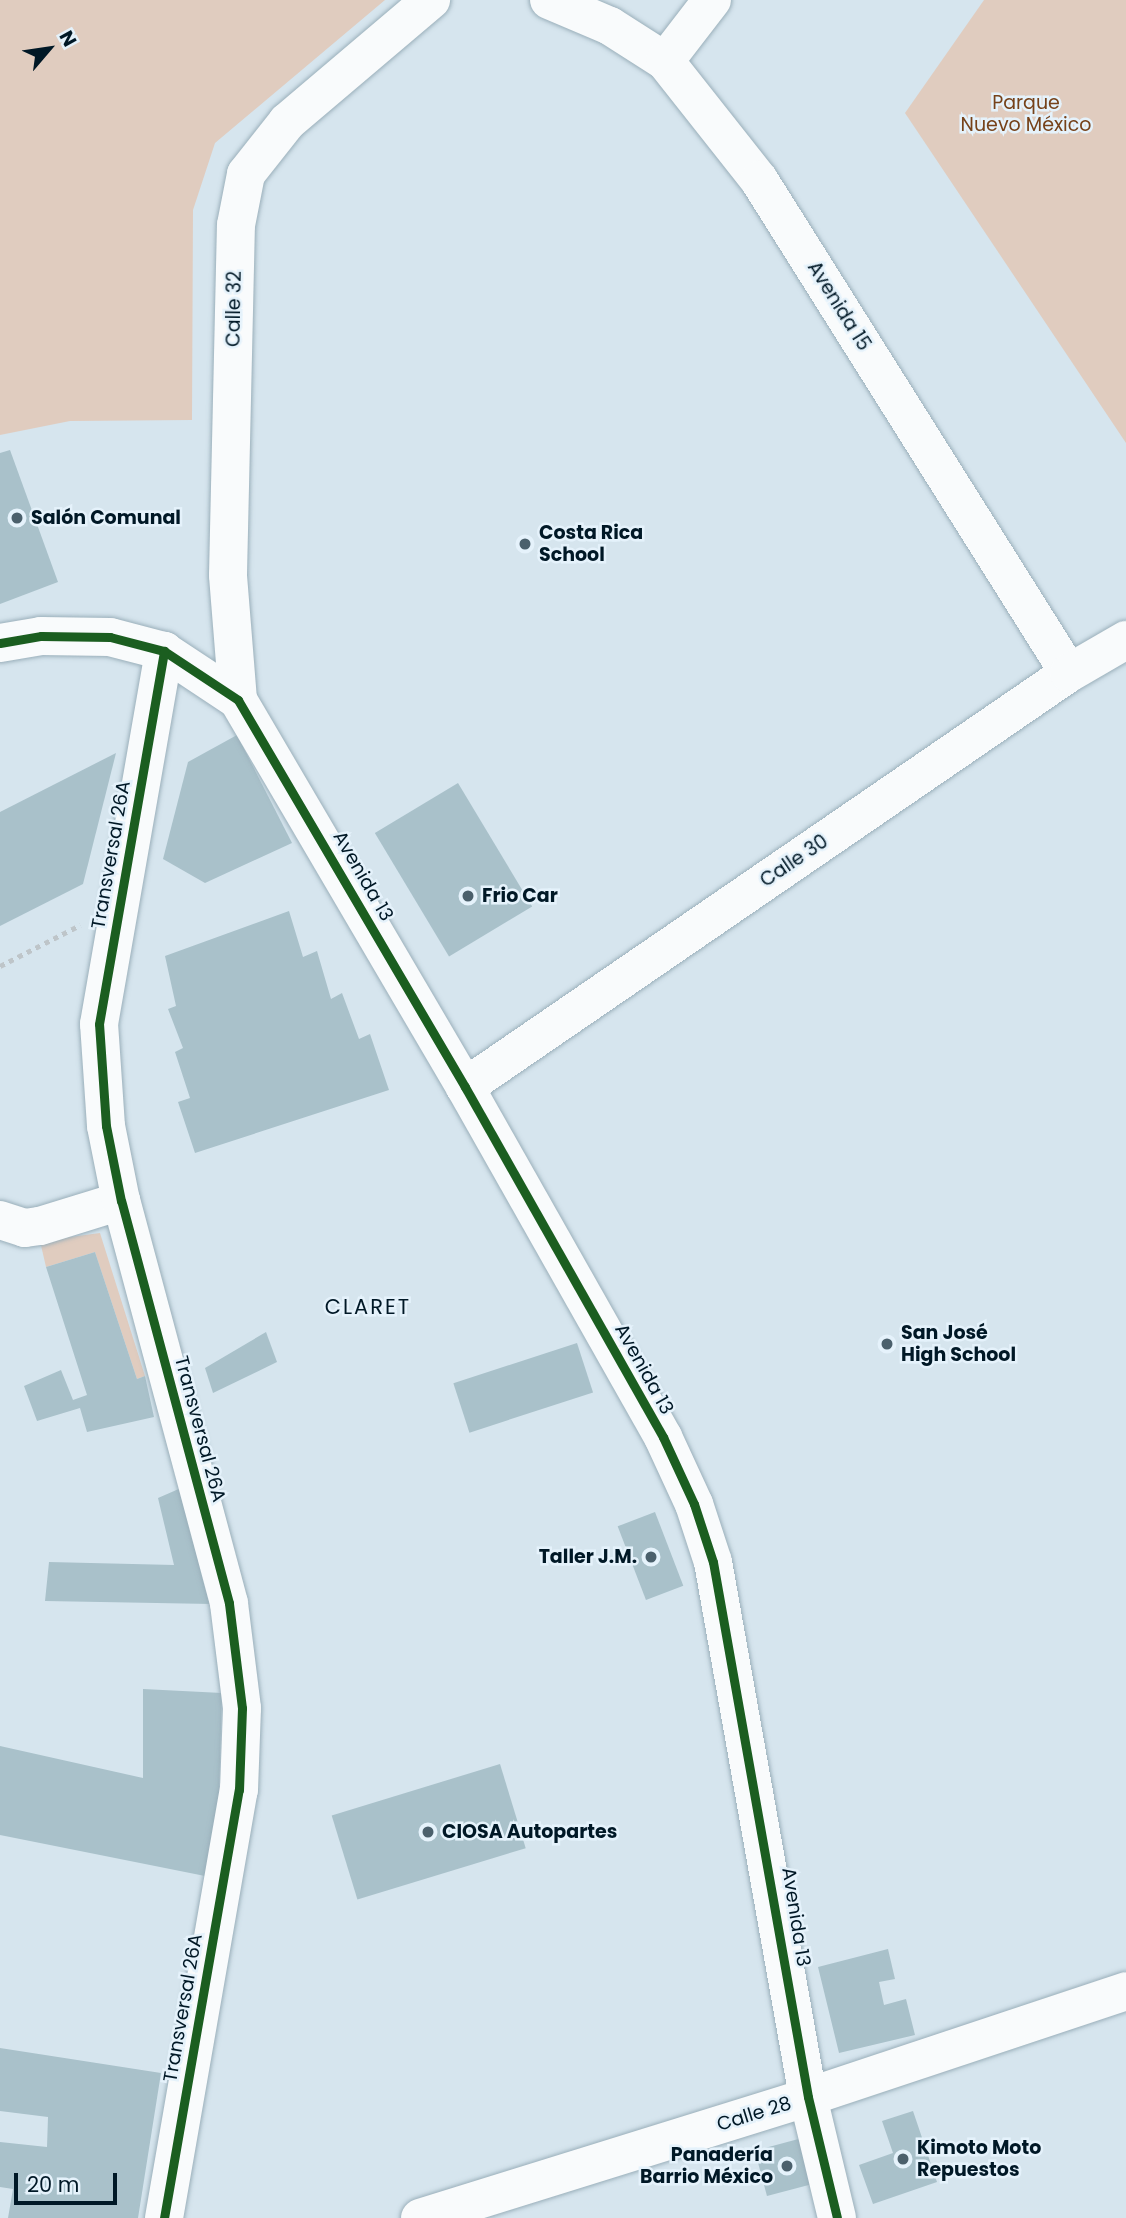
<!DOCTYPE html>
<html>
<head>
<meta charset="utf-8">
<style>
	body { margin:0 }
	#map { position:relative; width:1126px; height:2218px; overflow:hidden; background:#d6e5ee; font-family:Poppins,sans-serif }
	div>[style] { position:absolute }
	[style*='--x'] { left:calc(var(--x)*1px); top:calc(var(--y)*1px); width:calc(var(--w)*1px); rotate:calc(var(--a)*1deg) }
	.green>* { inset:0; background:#e0ccbf }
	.building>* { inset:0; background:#a9c1ca; transform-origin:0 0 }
	.path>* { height:4.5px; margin-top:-2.25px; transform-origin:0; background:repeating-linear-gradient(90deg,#bec5c9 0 5px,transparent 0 10px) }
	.roads { filter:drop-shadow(0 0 2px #9aafba) drop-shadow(0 0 2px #9aafba) }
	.minor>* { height:38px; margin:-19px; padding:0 19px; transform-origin:19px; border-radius:19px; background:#f9fbfc }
	.cycleway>* { height:9px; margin:-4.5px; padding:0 4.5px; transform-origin:4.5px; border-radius:4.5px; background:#1b5e20 }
	.dots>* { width:19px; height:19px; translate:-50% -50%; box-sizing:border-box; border:4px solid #e5f2fb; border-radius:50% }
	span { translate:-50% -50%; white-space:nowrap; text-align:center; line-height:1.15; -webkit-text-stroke:5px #e5f2fb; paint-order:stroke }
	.park-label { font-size:19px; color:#76421a }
	.street-label { font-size:19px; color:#001826 }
	.poi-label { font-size:19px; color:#001826; font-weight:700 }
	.left { translate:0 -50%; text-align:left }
	.right { translate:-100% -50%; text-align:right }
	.neighbourhood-label { font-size:21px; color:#001826; letter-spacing:2px }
	.north { position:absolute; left:14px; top:14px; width:70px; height:70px; -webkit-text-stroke:5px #e5f2fb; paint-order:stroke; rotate:61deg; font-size:19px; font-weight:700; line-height:28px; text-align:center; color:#001826 }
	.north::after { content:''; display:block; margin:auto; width:24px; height:32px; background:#001826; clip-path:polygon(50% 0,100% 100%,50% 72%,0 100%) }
	.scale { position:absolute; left:14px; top:2173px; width:103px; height:32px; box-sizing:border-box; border:4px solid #001826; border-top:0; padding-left:9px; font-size:21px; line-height:24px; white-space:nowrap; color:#001826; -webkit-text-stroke:5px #e5f2fb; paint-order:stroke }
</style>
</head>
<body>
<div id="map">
	<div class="green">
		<i style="clip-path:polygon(0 0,385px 0,215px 143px,193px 210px,192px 420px,70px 421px,0 435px)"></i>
		<i style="clip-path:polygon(984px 0,1126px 0,1126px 443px,905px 113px)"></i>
		<i style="clip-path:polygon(100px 1233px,145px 1376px,137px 1379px,95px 1252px,46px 1267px,40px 1241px)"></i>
	</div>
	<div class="building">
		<i style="clip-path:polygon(10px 450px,58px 582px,0 604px,0 453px)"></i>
		<i style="clip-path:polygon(237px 735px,292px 843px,205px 883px,163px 859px,188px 762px)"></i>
		<i style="clip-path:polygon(116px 753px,83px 884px,0 926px,0 812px)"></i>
		<i style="left:458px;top:783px;width:144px;height:97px;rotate:59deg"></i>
		<i style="clip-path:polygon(289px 911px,303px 957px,317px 951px,331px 999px,342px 993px,359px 1039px,370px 1034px,389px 1090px,195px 1153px,178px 1102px,190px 1098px,175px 1052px,183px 1048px,168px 1009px,176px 1006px,165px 956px)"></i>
		<i style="clip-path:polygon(95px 1252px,137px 1379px,145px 1376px,154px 1417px,87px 1432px,80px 1408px,37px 1421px,24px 1386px,61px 1370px,73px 1400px,87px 1395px,46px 1267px)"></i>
		<i style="clip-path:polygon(266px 1332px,277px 1362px,213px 1393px,205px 1368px)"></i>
		<i style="left:577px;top:1343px;width:52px;height:130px;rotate:72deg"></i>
		<i style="clip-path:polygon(181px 1488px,212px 1604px,45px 1601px,49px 1562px,174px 1565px,158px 1498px)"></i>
		<i style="left:655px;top:1512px;width:79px;height:40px;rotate:69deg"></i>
		<i style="clip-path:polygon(143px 1689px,222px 1693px,219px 1796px,205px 1876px,0 1835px,0 1746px,143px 1778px)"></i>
		<i style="left:500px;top:1764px;width:88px;height:176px;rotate:73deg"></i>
		<i style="clip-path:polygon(888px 1949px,895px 1979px,879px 1982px,884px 2005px,906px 1999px,915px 2035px,839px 2053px,818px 1967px)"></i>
		<i style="clip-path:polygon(0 2048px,161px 2073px,138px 2218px,8px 2218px,13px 2189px,0 2187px,0 2142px,47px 2147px,48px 2117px,0 2111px)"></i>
		<i style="clip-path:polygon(913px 2111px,937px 2182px,873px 2204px,859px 2165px,893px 2153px,882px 2121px)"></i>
		<i style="left:806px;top:2137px;width:47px;height:53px;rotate:75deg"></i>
	</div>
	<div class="path">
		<i style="--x:0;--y:966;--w:90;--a:-27.1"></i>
	</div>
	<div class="roads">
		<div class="minor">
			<i style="--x:549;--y:0;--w:66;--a:23.1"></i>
			<i style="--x:610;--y:26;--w:65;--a:32.5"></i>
			<i style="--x:665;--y:61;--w:152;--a:51.7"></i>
			<i style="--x:759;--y:180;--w:582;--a:57.84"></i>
			<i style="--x:665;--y:61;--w:77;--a:-52.4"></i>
			<i style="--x:0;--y:643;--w:42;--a:-9.7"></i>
			<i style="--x:41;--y:636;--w:69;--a:0.8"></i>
			<i style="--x:110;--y:637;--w:56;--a:14.5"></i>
			<i style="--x:164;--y:651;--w:89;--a:33.5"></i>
			<i style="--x:238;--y:700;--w:449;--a:59.6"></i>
			<i style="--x:465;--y:1087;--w:402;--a:60.5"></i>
			<i style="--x:663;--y:1437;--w:74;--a:65.2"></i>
			<i style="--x:694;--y:1504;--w:61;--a:71.9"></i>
			<i style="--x:713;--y:1562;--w:543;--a:79.93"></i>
			<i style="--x:808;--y:2097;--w:124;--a:76.5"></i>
			<i style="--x:238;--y:700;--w:125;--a:-94.6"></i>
			<i style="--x:228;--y:575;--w:350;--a:-88.7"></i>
			<i style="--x:236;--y:225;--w:52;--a:-78.9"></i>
			<i style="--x:246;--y:174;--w:66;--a:-51.7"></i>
			<i style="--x:287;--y:122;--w:189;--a:-40.3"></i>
			<i style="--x:465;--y:1087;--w:732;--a:-34.43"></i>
			<i style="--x:1069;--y:673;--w:66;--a:-30.1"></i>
			<i style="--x:0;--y:1220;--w:26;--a:18"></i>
			<i style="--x:25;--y:1228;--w:15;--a:-8"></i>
			<i style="--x:40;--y:1226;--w:85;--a:-17.2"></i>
			<i style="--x:164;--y:2218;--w:435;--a:-80.1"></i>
			<i style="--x:239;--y:1790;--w:82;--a:-87.9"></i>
			<i style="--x:242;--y:1708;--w:106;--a:-97.1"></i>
			<i style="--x:229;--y:1603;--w:416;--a:-105"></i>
			<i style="--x:121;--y:1201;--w:76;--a:-101.3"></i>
			<i style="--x:106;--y:1126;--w:102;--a:-93.9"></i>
			<i style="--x:99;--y:1024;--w:379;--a:-80.1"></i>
			<i style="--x:420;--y:2218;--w:406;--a:-17.3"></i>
			<i style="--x:808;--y:2097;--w:335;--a:-18.4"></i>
		</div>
	</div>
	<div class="cycleway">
		<i style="--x:0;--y:643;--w:42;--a:-9.7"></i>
		<i style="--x:41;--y:636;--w:69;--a:0.8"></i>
		<i style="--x:110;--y:637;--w:56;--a:14.5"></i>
		<i style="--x:164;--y:651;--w:89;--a:33.5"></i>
		<i style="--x:238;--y:700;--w:449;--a:59.6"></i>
		<i style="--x:465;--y:1087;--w:402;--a:60.5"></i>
		<i style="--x:663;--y:1437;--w:74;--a:65.2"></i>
		<i style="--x:694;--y:1504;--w:61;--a:71.9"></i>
		<i style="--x:713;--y:1562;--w:543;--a:79.93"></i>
		<i style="--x:808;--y:2097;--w:124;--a:76.5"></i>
		<i style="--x:164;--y:2218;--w:435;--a:-80.1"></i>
		<i style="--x:239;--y:1790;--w:82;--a:-87.9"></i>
		<i style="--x:242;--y:1708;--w:106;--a:-97.1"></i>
		<i style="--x:229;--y:1603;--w:416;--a:-105"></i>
		<i style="--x:121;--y:1201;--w:76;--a:-101.3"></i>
		<i style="--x:106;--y:1126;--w:102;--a:-93.9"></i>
		<i style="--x:99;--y:1024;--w:379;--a:-80.1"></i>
	</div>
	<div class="dots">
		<i style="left:17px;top:518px;background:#4b606c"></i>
		<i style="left:525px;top:544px;background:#4b606c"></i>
		<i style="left:468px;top:896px;background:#4b606c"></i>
		<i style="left:887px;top:1344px;background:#4b606c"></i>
		<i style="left:651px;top:1557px;background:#4b606c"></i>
		<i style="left:428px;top:1832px;background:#4b606c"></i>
		<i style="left:903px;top:2159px;background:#4b606c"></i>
		<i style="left:787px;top:2166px;background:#4b606c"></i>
	</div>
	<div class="park-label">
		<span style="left:1026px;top:114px">Parque<br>Nuevo México</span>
	</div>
	<div class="street-label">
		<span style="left:839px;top:306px;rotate:58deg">Avenida 15</span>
		<span style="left:234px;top:309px;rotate:-89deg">Calle 32</span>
		<span style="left:111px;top:855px;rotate:-80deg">Transversal 26A</span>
		<span style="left:794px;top:861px;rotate:-34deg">Calle 30</span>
		<span style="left:363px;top:876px;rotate:60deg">Avenida 13</span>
		<span style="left:644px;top:1369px;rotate:61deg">Avenida 13</span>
		<span style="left:200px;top:1429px;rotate:75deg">Transversal 26A</span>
		<span style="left:796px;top:1917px;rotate:81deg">Avenida 13</span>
		<span style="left:183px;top:2008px;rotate:-80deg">Transversal 26A</span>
		<span style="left:754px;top:2114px;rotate:-17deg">Calle 28</span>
	</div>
	<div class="poi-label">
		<span class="left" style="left:31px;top:518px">Salón Comunal</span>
		<span class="left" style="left:539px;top:544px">Costa Rica<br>School</span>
		<span class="left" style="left:482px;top:896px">Frio Car</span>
		<span class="left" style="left:901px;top:1344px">San José<br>High School</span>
		<span class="right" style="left:637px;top:1557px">Taller J.M.</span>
		<span class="left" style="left:442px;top:1832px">CIOSA Autopartes</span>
		<span class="left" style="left:917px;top:2159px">Kimoto Moto<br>Repuestos</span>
		<span class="right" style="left:773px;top:2166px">Panadería<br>Barrio México</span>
	</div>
	<div class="neighbourhood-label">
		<span style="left:368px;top:1307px">CLARET</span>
	</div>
	<div class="north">N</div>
	<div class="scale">20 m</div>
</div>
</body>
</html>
